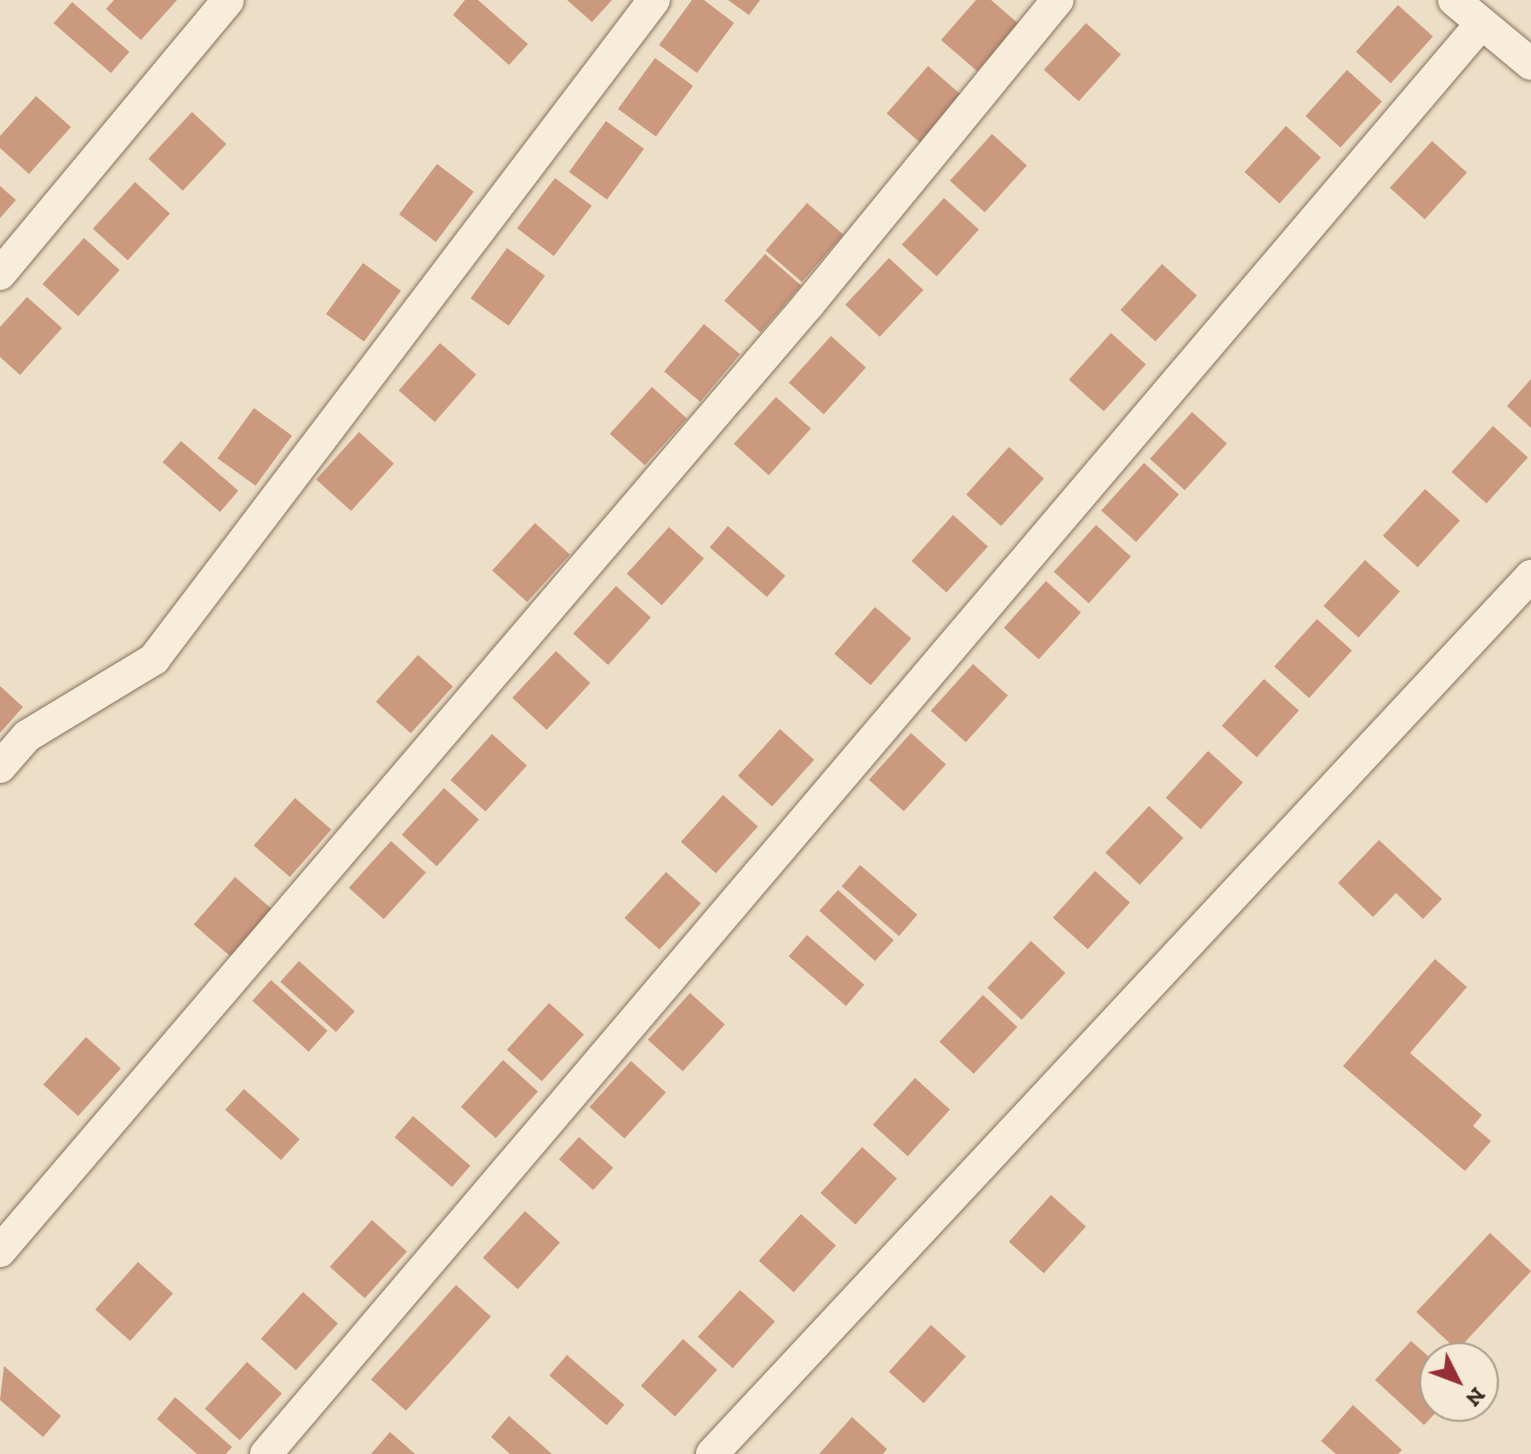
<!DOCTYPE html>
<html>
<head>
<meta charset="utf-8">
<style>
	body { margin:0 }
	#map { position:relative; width:1531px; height:1454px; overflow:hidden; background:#eddfc7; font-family:"Zilla Slab",serif }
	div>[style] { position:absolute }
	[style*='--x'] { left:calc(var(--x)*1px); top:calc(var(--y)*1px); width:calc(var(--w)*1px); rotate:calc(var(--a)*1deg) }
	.building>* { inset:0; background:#ca997e; transform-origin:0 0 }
	.roads { filter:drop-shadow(0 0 2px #89715d) drop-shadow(0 0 2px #89715d) }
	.minor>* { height:32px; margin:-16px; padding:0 16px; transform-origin:16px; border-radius:16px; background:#f8edda }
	span { translate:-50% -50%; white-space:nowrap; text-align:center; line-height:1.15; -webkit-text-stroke:8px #f5ead6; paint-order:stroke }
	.north { position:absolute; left:1419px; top:1342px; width:80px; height:80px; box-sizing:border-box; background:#f5ead6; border:2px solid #aa9e8d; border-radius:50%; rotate:132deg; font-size:22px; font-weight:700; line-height:32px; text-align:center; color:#392b20 }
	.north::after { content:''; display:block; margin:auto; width:28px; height:36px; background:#962e36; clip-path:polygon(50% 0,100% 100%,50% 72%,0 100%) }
</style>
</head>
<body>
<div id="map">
	<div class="building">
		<i style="clip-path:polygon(114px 0,177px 0,141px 40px,106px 9px)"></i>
		<i style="clip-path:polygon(465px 0,478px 0,528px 44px,509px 65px,453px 15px)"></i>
		<i style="clip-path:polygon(567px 0,612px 0,592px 22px)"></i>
		<i style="clip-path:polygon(692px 0,704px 0,734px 23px,697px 73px,659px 45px)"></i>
		<i style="clip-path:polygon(728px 0,760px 0,749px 15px)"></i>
		<i style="clip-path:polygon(976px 0,991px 0,1019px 24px,977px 71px,941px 40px)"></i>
		<i style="left:72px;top:2px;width:76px;height:28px;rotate:41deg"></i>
		<i style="left:1398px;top:5px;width:47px;height:63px;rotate:42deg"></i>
		<i style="left:1086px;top:23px;width:47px;height:63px;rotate:42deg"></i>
		<i style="left:655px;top:58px;width:47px;height:63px;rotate:36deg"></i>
		<i style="left:928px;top:66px;width:48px;height:63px;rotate:41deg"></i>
		<i style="left:1347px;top:70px;width:47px;height:62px;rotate:42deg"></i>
		<i style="clip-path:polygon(36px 96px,71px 127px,29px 174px,0 148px,0 136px)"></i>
		<i style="left:192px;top:112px;width:47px;height:64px;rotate:43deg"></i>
		<i style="left:606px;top:121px;width:47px;height:63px;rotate:36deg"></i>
		<i style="left:1286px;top:126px;width:47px;height:62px;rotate:42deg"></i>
		<i style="left:992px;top:134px;width:47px;height:63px;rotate:42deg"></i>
		<i style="left:1432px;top:141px;width:47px;height:63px;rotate:42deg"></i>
		<i style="left:437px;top:164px;width:46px;height:63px;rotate:37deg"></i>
		<i style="left:555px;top:178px;width:46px;height:63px;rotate:37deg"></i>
		<i style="left:135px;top:182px;width:47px;height:63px;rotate:42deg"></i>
		<i style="clip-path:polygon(0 186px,16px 200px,0 218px)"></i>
		<i style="left:944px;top:198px;width:47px;height:63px;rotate:42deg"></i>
		<i style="left:807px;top:203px;width:48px;height:63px;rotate:41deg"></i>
		<i style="left:84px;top:238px;width:48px;height:62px;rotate:42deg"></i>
		<i style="left:507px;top:248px;width:47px;height:62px;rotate:36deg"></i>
		<i style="left:765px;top:254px;width:48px;height:62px;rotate:41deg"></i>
		<i style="left:889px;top:258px;width:47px;height:64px;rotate:43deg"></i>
		<i style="left:363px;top:263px;width:47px;height:63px;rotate:36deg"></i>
		<i style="left:1162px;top:264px;width:47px;height:62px;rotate:42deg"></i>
		<i style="clip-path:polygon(27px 297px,62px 328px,20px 375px,0 357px,0 327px)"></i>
		<i style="left:704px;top:324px;width:47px;height:62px;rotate:40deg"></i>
		<i style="left:1111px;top:333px;width:47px;height:63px;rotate:42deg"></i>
		<i style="left:831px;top:336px;width:47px;height:63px;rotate:42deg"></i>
		<i style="left:440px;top:343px;width:48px;height:63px;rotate:41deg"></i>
		<i style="clip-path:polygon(1531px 379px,1531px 428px,1507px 406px)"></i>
		<i style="left:652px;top:387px;width:47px;height:63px;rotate:42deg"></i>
		<i style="left:776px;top:397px;width:47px;height:63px;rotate:42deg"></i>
		<i style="left:254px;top:408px;width:47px;height:62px;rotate:36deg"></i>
		<i style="left:1192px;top:412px;width:47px;height:63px;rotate:42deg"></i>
		<i style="left:1493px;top:426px;width:47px;height:62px;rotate:42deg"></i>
		<i style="left:359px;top:432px;width:47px;height:64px;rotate:42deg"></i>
		<i style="left:181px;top:441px;width:76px;height:28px;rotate:41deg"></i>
		<i style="left:1009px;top:447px;width:47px;height:64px;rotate:42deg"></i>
		<i style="left:1144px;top:463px;width:47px;height:64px;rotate:42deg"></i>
		<i style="left:1425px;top:489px;width:47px;height:63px;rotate:42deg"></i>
		<i style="left:953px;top:515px;width:47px;height:62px;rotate:42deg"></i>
		<i style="left:535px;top:523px;width:47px;height:64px;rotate:42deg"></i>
		<i style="left:1096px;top:525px;width:47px;height:63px;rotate:42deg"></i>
		<i style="left:728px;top:526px;width:76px;height:28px;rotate:41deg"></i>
		<i style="left:669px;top:527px;width:47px;height:63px;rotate:42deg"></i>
		<i style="left:1365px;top:560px;width:47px;height:62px;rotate:42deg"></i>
		<i style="left:1046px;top:581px;width:47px;height:63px;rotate:42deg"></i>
		<i style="left:616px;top:586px;width:47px;height:64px;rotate:42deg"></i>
		<i style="left:875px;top:607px;width:48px;height:62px;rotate:41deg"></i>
		<i style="left:1317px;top:619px;width:47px;height:64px;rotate:42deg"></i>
		<i style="left:556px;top:651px;width:47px;height:64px;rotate:43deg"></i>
		<i style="left:418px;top:655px;width:47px;height:63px;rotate:42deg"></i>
		<i style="left:973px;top:664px;width:47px;height:63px;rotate:42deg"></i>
		<i style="left:1264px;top:679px;width:47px;height:63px;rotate:42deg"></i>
		<i style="clip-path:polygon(0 686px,23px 707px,0 733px)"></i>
		<i style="left:780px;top:729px;width:46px;height:63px;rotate:42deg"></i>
		<i style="left:911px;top:733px;width:47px;height:63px;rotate:42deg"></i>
		<i style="left:492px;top:734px;width:47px;height:62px;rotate:42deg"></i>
		<i style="left:1208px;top:751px;width:47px;height:63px;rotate:42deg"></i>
		<i style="left:444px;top:788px;width:47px;height:63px;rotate:42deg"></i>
		<i style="left:723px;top:795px;width:47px;height:63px;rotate:42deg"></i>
		<i style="left:295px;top:798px;width:48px;height:63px;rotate:41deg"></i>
		<i style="left:1149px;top:806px;width:47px;height:64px;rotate:43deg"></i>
		<i style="clip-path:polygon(1379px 840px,1442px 899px,1423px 919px,1396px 893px,1373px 917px,1338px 883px)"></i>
		<i style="left:391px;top:841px;width:47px;height:63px;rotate:42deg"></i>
		<i style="left:860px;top:865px;width:76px;height:28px;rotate:41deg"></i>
		<i style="left:1095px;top:871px;width:47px;height:63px;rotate:42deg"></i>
		<i style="left:666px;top:872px;width:47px;height:62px;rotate:42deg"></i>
		<i style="left:235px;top:877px;width:48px;height:63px;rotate:41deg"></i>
		<i style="left:838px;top:890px;width:75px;height:28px;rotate:42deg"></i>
		<i style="left:807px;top:935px;width:76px;height:28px;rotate:41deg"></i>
		<i style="left:1031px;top:941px;width:47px;height:64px;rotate:43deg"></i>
		<i style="clip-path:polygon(1435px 959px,1467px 987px,1410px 1053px,1482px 1115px,1473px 1126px,1491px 1141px,1465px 1171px,1343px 1066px)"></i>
		<i style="left:299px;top:961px;width:75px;height:28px;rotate:42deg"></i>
		<i style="left:271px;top:980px;width:76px;height:28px;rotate:42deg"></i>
		<i style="left:690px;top:993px;width:47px;height:63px;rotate:42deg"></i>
		<i style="left:983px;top:995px;width:47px;height:64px;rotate:43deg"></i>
		<i style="left:549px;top:1003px;width:47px;height:63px;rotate:42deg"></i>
		<i style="left:86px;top:1037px;width:47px;height:64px;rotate:42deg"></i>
		<i style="left:503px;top:1060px;width:47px;height:63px;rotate:42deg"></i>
		<i style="left:631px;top:1061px;width:47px;height:62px;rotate:42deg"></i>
		<i style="left:915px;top:1078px;width:47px;height:63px;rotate:42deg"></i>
		<i style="left:244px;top:1089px;width:75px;height:28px;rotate:42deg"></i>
		<i style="left:413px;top:1116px;width:76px;height:28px;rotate:41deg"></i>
		<i style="left:579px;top:1137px;width:46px;height:30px;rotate:42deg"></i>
		<i style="left:862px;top:1147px;width:47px;height:62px;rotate:42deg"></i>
		<i style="left:1051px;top:1195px;width:47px;height:63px;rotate:42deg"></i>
		<i style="left:525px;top:1211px;width:47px;height:63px;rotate:42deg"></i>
		<i style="left:801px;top:1214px;width:47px;height:63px;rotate:42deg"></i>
		<i style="left:372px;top:1220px;width:47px;height:63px;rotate:42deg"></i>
		<i style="left:1490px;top:1233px;width:56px;height:108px;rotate:43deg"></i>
		<i style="left:138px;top:1262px;width:47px;height:64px;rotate:42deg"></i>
		<i style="left:456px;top:1285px;width:47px;height:127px;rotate:42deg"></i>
		<i style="left:740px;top:1290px;width:47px;height:63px;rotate:42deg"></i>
		<i style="left:303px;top:1292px;width:47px;height:63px;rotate:42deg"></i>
		<i style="left:931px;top:1325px;width:47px;height:63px;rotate:42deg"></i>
		<i style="left:683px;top:1339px;width:46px;height:63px;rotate:42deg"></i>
		<i style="clip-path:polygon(1411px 1341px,1435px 1362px,1435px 1406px,1442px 1406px,1424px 1425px,1375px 1380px)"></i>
		<i style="left:567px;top:1355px;width:76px;height:27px;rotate:41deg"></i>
		<i style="left:247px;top:1362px;width:47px;height:63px;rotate:42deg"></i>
		<i style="clip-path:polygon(4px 1366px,61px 1416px,43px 1437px,0 1400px)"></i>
		<i style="clip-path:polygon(175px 1397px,232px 1447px,226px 1454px,197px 1454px,157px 1419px)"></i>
		<i style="clip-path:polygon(1353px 1405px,1402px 1450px,1398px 1454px,1336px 1454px,1321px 1441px)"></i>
		<i style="clip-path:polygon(509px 1416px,552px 1454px,510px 1454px,491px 1437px)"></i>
		<i style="clip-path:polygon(852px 1417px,887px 1449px,883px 1454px,819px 1454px)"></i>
		<i style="clip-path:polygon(390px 1432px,415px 1454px,371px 1454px)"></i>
	</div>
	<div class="roads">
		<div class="minor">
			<i style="--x:1454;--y:0;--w:100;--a:39.7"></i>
			<i style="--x:0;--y:274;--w:356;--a:-50.2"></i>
			<i style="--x:0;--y:767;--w:41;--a:-48.9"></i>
			<i style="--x:27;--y:736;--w:149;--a:-31.2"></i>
			<i style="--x:154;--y:659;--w:827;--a:-52.81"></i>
			<i style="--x:0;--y:1251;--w:1244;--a:-49.5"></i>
			<i style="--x:808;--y:305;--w:394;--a:-50.7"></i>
			<i style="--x:266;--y:1454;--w:1876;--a:-49.65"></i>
			<i style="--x:712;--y:1454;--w:1201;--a:-46.99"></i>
		</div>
	</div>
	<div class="north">N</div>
</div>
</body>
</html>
